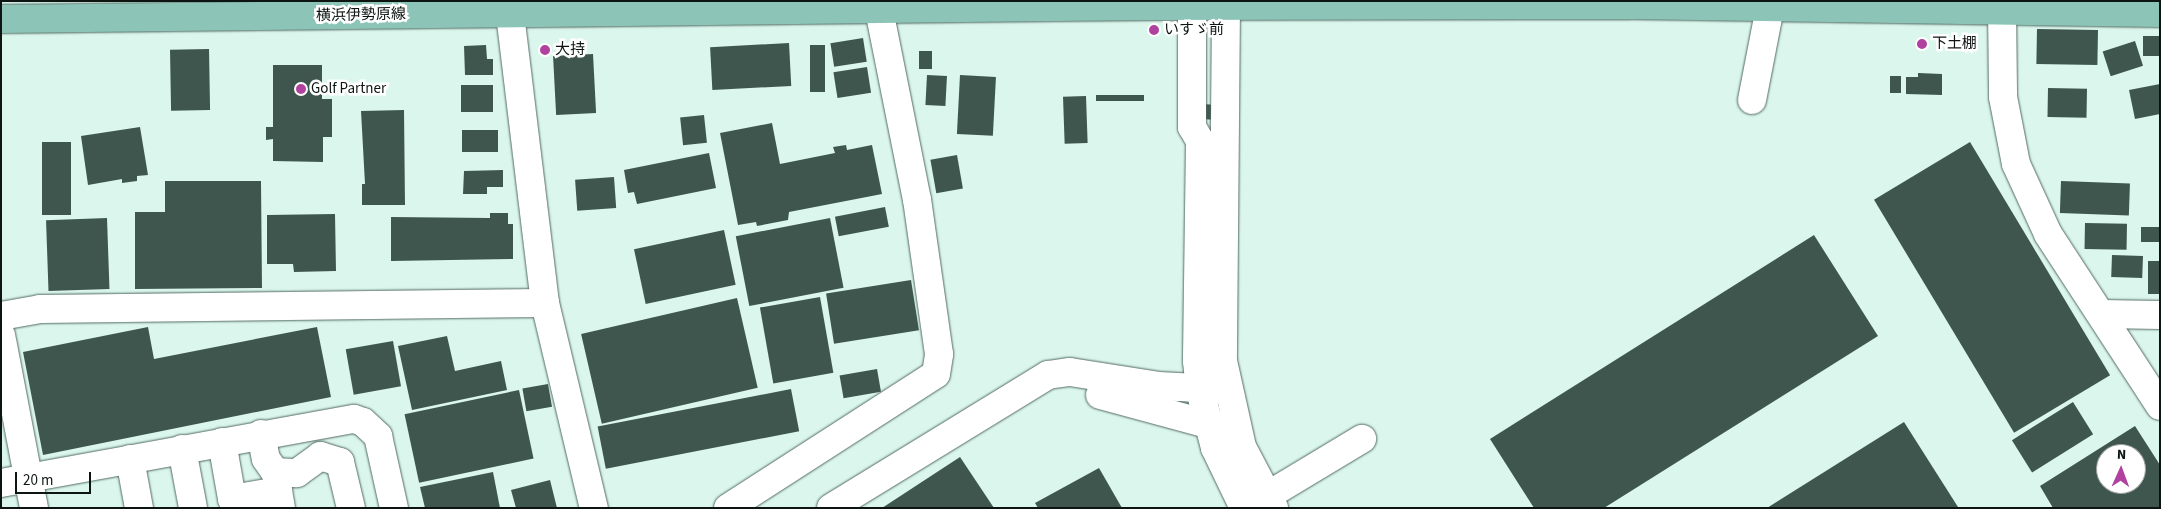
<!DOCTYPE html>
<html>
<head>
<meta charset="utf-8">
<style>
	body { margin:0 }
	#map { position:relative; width:2161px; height:509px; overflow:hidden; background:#dbf6ed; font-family:"Source Sans 3","Noto Sans JP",sans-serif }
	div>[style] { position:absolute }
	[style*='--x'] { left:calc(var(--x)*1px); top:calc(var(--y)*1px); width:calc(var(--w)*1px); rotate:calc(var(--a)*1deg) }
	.building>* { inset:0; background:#3f564e; transform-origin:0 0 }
	.roads { filter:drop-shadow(0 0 1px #526a62) drop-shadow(0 0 1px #526a62) }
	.minor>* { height:28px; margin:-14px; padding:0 14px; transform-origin:14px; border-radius:14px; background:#fff }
	.major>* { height:28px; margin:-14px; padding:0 14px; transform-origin:14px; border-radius:14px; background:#8cc5b7 }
	.dots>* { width:14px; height:14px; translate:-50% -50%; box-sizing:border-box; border:2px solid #fff; border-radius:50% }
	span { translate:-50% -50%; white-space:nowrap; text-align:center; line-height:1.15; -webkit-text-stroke:5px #fff; paint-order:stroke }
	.street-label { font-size:15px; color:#0c1512 }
	.poi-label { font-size:15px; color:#0c1512 }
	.left { translate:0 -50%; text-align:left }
	.frame { position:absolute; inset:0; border:2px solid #0c1512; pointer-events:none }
	.north { position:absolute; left:2096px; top:444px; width:50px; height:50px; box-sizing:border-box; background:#fff; border:1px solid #9ea1a0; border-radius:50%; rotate:2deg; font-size:14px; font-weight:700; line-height:20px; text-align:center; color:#0c1512 }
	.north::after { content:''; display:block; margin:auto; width:18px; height:22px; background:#b0419f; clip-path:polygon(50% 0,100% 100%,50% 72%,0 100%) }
	.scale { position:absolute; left:15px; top:472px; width:76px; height:22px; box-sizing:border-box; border:2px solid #0c1512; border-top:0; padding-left:6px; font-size:15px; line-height:18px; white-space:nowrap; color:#0c1512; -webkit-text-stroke:4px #fff; paint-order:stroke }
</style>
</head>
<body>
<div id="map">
	<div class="building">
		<i style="left:2037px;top:29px;width:61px;height:35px;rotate:1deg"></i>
		<i style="left:2143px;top:36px;width:17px;height:20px"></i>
		<i style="left:863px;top:38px;width:24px;height:33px;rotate:81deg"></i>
		<i style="left:2135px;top:41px;width:26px;height:34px;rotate:72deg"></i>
		<i style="left:789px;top:43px;width:43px;height:79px;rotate:87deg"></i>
		<i style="clip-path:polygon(486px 45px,487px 59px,493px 59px,493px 75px,465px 75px,464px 46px)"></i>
		<i style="left:810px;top:45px;width:15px;height:47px"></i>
		<i style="left:209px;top:49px;width:61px;height:39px;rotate:89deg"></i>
		<i style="left:919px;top:51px;width:13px;height:18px"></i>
		<i style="left:593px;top:54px;width:59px;height:40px;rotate:87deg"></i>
		<i style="clip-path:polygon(273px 65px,322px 65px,322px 99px,332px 99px,332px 137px,323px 137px,323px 162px,273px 161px,273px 139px,266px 140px,266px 127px,273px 127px)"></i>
		<i style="left:867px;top:67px;width:26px;height:34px;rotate:81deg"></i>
		<i style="clip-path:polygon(1918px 73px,1942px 74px,1942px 95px,1906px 94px,1906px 77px,1918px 77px)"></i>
		<i style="left:927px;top:75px;width:20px;height:30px;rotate:3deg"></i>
		<i style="left:960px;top:75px;width:36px;height:59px;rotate:3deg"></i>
		<i style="left:1890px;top:76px;width:11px;height:17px"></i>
		<i style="clip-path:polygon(2160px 84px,2160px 114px,2135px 119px,2129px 90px)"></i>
		<i style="left:493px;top:85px;width:27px;height:32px;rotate:90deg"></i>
		<i style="left:2048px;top:88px;width:39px;height:29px;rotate:1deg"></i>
		<i style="left:1144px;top:95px;width:6px;height:48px;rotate:90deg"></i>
		<i style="left:1086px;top:96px;width:47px;height:23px;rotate:88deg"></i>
		<i style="left:1203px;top:104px;width:14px;height:15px;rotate:4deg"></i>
		<i style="clip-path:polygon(404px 110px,405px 205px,362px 205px,362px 184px,365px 184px,361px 111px)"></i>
		<i style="left:704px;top:115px;width:28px;height:24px;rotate:84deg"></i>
		<i style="clip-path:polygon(772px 123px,780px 164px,835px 153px,833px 147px,846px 145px,847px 150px,872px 145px,882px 194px,789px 212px,788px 220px,757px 226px,756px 222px,738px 225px,720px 133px)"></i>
		<i style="clip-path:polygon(140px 127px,148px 175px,137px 176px,137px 181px,122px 183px,122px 179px,88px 185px,81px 136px)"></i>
		<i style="left:462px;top:130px;width:36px;height:22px"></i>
		<i style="left:42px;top:142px;width:29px;height:73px"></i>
		<i style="left:1970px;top:142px;width:272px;height:112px;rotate:59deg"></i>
		<i style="clip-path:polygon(709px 153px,716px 188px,637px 204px,634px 192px,628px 193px,624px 170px)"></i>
		<i style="left:957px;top:155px;width:34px;height:27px;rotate:80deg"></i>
		<i style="clip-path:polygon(503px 170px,503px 187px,487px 187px,487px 194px,463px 194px,464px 171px)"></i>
		<i style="left:614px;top:177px;width:31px;height:39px;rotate:86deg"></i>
		<i style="clip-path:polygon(165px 181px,261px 181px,262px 288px,135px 289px,135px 212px,165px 212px)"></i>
		<i style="left:2061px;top:181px;width:69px;height:32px;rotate:2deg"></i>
		<i style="left:885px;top:207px;width:20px;height:51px;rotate:79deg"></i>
		<i style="clip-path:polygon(490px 213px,508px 213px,508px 224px,513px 224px,513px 259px,391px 261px,391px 217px,490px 218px)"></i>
		<i style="clip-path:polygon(335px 214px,336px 271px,294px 272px,293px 264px,267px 264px,267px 215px)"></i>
		<i style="left:107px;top:218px;width:71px;height:61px;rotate:88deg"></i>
		<i style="left:830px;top:218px;width:71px;height:96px;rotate:79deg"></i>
		<i style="left:2085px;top:223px;width:42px;height:26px;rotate:1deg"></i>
		<i style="left:2160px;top:227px;width:15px;height:19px;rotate:90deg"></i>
		<i style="left:724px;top:230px;width:56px;height:92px;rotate:78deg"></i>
		<i style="clip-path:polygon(1814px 235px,1878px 336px,1604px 508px,1534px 508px,1490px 439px)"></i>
		<i style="left:2112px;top:255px;width:31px;height:22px;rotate:2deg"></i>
		<i style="left:2148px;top:261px;width:12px;height:33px"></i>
		<i style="left:911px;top:280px;width:51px;height:86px;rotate:81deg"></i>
		<i style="left:820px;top:297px;width:77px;height:61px;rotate:80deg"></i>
		<i style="left:737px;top:298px;width:92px;height:160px;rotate:77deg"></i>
		<i style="clip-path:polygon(148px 327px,154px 359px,317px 327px,331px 397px,43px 455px,23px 352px)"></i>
		<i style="clip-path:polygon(447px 336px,455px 371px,501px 361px,507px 390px,412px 410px,398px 346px)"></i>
		<i style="left:393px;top:341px;width:46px;height:48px;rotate:80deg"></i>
		<i style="left:877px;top:369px;width:23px;height:38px;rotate:80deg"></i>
		<i style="left:548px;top:384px;width:23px;height:26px;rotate:80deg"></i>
		<i style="left:791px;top:389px;width:43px;height:197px;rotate:79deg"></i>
		<i style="left:519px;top:390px;width:70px;height:117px;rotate:78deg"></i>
		<i style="left:2073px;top:402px;width:38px;height:72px;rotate:58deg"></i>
		<i style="clip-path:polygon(1904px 422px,1958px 507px,1767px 508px)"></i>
		<i style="clip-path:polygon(evenodd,2135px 426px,2160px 465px,2160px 508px,2053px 508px,2040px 486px,2135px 426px,2106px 454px,2136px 454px,2136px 484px,2106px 484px,2106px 454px)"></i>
		<i style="clip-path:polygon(960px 457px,994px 508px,882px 508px)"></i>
		<i style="clip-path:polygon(1099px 468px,1122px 508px,1038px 508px,1035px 503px)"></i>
		<i style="clip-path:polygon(493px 472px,500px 508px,425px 508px,420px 487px)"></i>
		<i style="clip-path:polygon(550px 480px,557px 508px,516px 508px,511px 490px)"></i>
	</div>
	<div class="roads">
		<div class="minor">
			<i style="--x:1192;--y:6;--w:121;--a:90"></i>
			<i style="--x:1192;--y:127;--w:16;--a:60"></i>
			<i style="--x:1200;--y:141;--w:220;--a:90.8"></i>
			<i style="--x:1197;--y:361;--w:29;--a:84"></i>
			<i style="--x:1200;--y:390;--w:60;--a:75.5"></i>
			<i style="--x:1215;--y:448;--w:67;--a:64.2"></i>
			<i style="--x:1226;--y:6;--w:355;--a:90.5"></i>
			<i style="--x:1223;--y:361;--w:88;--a:77.5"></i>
			<i style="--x:1242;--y:447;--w:69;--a:62.3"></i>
			<i style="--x:2002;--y:9;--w:88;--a:89.3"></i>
			<i style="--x:2003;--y:97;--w:68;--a:79"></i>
			<i style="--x:2016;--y:164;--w:77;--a:65.4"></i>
			<i style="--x:2048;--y:234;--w:205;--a:56.9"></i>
			<i style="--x:510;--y:14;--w:291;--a:83.1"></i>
			<i style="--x:545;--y:303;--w:211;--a:76.6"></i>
			<i style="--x:1752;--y:100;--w:95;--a:-79"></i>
			<i style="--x:2101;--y:314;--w:59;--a:1"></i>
			<i style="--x:1;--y:316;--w:40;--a:-10"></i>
			<i style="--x:40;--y:309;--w:505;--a:-0.68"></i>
			<i style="--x:1;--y:335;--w:176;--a:79.2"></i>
			<i style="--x:1100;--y:395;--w:126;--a:15.1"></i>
			<i style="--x:261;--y:434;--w:25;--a:79"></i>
			<i style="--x:266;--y:459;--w:16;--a:55"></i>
			<i style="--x:275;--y:472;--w:22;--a:3"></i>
			<i style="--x:297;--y:473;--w:29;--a:-36"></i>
			<i style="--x:320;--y:456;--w:21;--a:17"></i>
			<i style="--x:340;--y:462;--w:47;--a:76.6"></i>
			<i style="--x:222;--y:442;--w:58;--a:80"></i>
			<i style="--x:232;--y:499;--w:47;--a:-9.9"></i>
			<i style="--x:278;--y:491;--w:17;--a:80"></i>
			<i style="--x:182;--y:449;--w:60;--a:79.4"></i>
			<i style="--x:130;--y:459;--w:50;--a:79.6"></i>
			<i style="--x:1;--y:483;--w:359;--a:-10.3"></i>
			<i style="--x:354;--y:419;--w:9;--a:18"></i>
			<i style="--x:363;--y:422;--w:21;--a:43"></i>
			<i style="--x:378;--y:436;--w:74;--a:77.5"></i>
			<i style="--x:1267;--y:496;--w:111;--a:-31"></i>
			<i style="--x:728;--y:508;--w:247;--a:-32.8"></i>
			<i style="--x:936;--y:374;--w:20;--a:-81"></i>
			<i style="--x:939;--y:354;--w:156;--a:-98.1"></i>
			<i style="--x:917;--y:200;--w:195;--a:-101.3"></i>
			<i style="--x:831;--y:508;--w:255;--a:-31.5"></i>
			<i style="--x:1048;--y:375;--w:22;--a:-8"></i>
			<i style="--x:1070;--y:372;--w:89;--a:9"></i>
			<i style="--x:1158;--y:386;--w:60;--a:2.9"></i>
		</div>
		<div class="major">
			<i style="--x:1;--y:19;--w:1152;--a:-0.65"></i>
			<i style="--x:1153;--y:6;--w:477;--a:-0.1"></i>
			<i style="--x:1630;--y:5;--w:530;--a:0.86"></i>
		</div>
	</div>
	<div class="dots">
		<i style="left:1154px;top:30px;background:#b0419f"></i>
		<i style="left:1922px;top:44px;background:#b0419f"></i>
		<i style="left:545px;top:50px;background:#b0419f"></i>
		<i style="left:301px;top:89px;background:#b0419f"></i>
	</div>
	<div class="street-label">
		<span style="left:361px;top:15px;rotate:-1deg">横浜伊勢原線</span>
	</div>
	<div class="poi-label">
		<span class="left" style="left:1164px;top:30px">いすゞ前</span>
		<span class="left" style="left:1932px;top:44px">下土棚</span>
		<span class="left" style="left:555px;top:50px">大持</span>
		<span class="left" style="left:311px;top:89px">Golf Partner</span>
	</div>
	<div class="frame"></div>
	<div class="north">N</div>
	<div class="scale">20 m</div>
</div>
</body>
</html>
